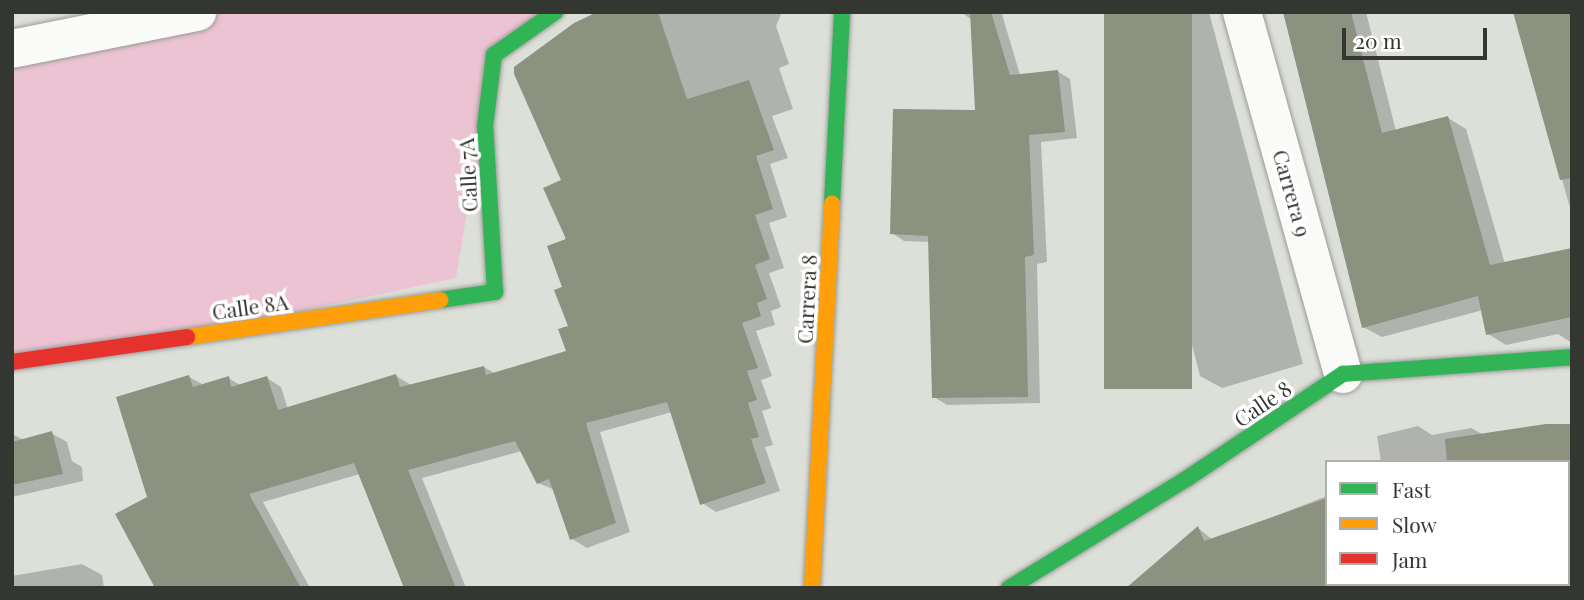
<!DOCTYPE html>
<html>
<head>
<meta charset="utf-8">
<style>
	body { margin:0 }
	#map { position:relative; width:1584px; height:600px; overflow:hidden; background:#dde0d9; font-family:"Playfair Display",serif }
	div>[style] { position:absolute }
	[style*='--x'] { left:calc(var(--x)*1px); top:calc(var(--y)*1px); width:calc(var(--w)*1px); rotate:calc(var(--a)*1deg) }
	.green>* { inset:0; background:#ecc3d2 }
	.shadow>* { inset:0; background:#0003 }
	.building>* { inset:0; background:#8c9180; transform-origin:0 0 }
	.roads { filter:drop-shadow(0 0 2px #9a9c97) drop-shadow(0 0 2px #9a9c97) }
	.street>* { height:38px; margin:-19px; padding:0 19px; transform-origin:19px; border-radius:19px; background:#fafaf9 }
	.fast>* { height:16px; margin:-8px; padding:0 8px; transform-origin:8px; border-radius:8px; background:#30b455 }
	.slow>* { height:16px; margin:-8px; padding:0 8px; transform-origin:8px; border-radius:8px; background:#ff9f0a }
	.jam>* { height:16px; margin:-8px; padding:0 8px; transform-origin:8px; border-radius:8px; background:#e5322d }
	span { translate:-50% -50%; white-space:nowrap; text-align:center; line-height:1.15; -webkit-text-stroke:7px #fff; paint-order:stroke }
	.street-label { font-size:21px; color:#343631 }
	.frame { position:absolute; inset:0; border:14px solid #343631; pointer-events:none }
	.legend { position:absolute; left:1325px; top:460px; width:245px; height:126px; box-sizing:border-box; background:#fff; border:2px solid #aeafad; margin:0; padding:9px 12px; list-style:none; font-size:21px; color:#343631 }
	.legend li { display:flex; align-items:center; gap:14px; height:35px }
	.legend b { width:35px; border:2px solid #aeafad }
	.scale { position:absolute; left:1342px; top:28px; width:145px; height:32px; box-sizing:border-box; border:4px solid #343631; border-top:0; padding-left:9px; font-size:21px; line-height:24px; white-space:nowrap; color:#343631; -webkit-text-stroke:5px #fff; paint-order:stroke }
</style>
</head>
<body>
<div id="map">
	<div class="green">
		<i style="clip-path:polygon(197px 12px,569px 12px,487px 51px,487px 93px,456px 278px,12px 372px,12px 49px)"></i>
	</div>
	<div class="shadow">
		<i style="clip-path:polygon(602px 12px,782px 12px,776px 26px,789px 64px,779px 68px,793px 109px,772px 116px,788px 158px,770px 164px,787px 217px,769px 223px,784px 268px,769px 273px,781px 307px,771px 311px,775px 325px,756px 331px,772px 376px,761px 380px,771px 408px,762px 411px,773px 445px,765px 447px,780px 491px,716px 512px,702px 503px,672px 412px,600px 432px,630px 532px,587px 548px,572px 539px,555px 490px,538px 483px,522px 451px,422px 478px,466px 588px,406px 588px,360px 474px,263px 502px,310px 588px,157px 588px,149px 498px,189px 377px,204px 385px,228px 378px,242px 386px,267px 378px,281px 387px,288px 409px,396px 376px,411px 385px,484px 367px,496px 374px,569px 352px,563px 181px)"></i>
		<i style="clip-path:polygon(961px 12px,1010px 12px,1002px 14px,1020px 75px,1057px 71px,1070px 79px,1077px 138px,1041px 142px,1047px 262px,1037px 264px,1040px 403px,947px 405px,934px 397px,930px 242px,904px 241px,892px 233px,977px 112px,972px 20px)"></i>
		<i style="clip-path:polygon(1106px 12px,1209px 12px,1303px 364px,1222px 388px,1200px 376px)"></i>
		<i style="clip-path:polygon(1285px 12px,1366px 12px,1396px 131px,1448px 118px,1466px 129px,1505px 264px,1572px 248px,1572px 343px,1558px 334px,1506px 345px,1488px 334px,1483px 310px,1382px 337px,1363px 327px)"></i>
		<i style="clip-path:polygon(1515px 12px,1572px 12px,1572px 215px)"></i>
		<i style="clip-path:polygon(1418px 426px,1432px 435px,1471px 428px,1484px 435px,1572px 427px,1572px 588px,1131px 588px,1198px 528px,1213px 540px,1327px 496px,1327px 584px,1568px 584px,1568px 462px,1381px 462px,1377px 436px)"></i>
		<i style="clip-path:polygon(51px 433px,67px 442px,72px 461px,82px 467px,83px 481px,12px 497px,12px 434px,24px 440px)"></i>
		<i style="clip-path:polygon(82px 564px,102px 575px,104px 588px,12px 588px,12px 576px)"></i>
	</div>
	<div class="building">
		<i style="clip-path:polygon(597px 12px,658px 12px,687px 99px,749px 80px,774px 150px,756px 156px,773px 209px,755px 215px,770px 259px,755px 265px,767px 299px,757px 303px,761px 316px,742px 323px,758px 368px,747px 371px,757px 400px,748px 403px,759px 437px,751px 439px,766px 483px,700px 505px,667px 402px,586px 423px,616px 523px,570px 540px,549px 479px,537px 484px,515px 441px,408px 470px,456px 588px,404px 588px,354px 463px,249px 494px,301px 588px,155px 588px,115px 514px,147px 497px,116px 397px,189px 375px,193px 387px,229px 376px,231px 387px,267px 376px,278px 410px,396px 374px,400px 387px,484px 366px,486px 375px,566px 351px,558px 329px,568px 326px,554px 290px,562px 287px,547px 246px,566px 239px,543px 188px,561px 180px,514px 74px,514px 67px,574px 23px)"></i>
		<i style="clip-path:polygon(970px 12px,991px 12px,1010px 75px,1058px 70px,1065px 132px,1029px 135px,1034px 255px,1025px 257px,1028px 397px,932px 398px,928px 236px,890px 234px,893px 109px,975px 110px)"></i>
		<i style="left:1104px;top:12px;width:88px;height:377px"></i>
		<i style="clip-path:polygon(1283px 12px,1351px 12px,1382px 133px,1448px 116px,1490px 265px,1572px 248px,1572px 317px,1486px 335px,1478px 296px,1362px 328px)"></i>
		<i style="clip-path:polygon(1513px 12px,1572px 12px,1572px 178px,1560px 180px)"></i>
		<i style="clip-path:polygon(1546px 424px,1572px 424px,1572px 462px,1447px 462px,1445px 439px)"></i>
		<i style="clip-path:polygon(52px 431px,63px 474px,12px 485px,12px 442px)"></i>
		<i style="clip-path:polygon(1327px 498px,1327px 588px,1126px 588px,1198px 526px,1204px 541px)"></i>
	</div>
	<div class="roads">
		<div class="street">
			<i style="--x:1242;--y:12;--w:376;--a:74.4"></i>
			<i style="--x:12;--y:49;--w:189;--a:-11.3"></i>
		</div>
		<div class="fast">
			<i style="--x:832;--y:204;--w:192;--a:-87"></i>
			<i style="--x:440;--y:300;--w:56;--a:-8.3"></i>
			<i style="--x:495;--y:292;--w:166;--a:-93.4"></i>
			<i style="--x:485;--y:126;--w:72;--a:-82.8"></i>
			<i style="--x:494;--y:55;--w:75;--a:-35.2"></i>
			<i style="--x:1009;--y:588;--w:210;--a:-31.6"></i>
			<i style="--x:1188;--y:478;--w:187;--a:-33.9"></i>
			<i style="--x:1343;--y:374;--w:230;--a:-4.2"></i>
		</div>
		<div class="slow">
			<i style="--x:187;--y:337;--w:256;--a:-8.3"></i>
			<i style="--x:812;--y:588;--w:385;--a:-87"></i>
		</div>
		<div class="jam">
			<i style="--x:12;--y:362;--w:177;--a:-8.1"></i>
		</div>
	</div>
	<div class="street-label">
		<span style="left:467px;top:175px;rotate:-93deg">Calle 7A</span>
		<span style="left:1293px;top:193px;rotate:74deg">Carrera 9</span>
		<span style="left:806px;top:299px;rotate:-87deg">Carrera 8</span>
		<span style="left:250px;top:306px;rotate:-8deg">Calle 8A</span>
		<span style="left:1262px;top:403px;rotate:-34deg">Calle 8</span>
	</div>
	<div class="frame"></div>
	<ul class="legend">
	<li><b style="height:9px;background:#30b455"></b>Fast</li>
	<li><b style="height:9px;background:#ff9f0a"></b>Slow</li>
	<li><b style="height:9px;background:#e5322d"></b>Jam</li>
	</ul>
	<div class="scale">20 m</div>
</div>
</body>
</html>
